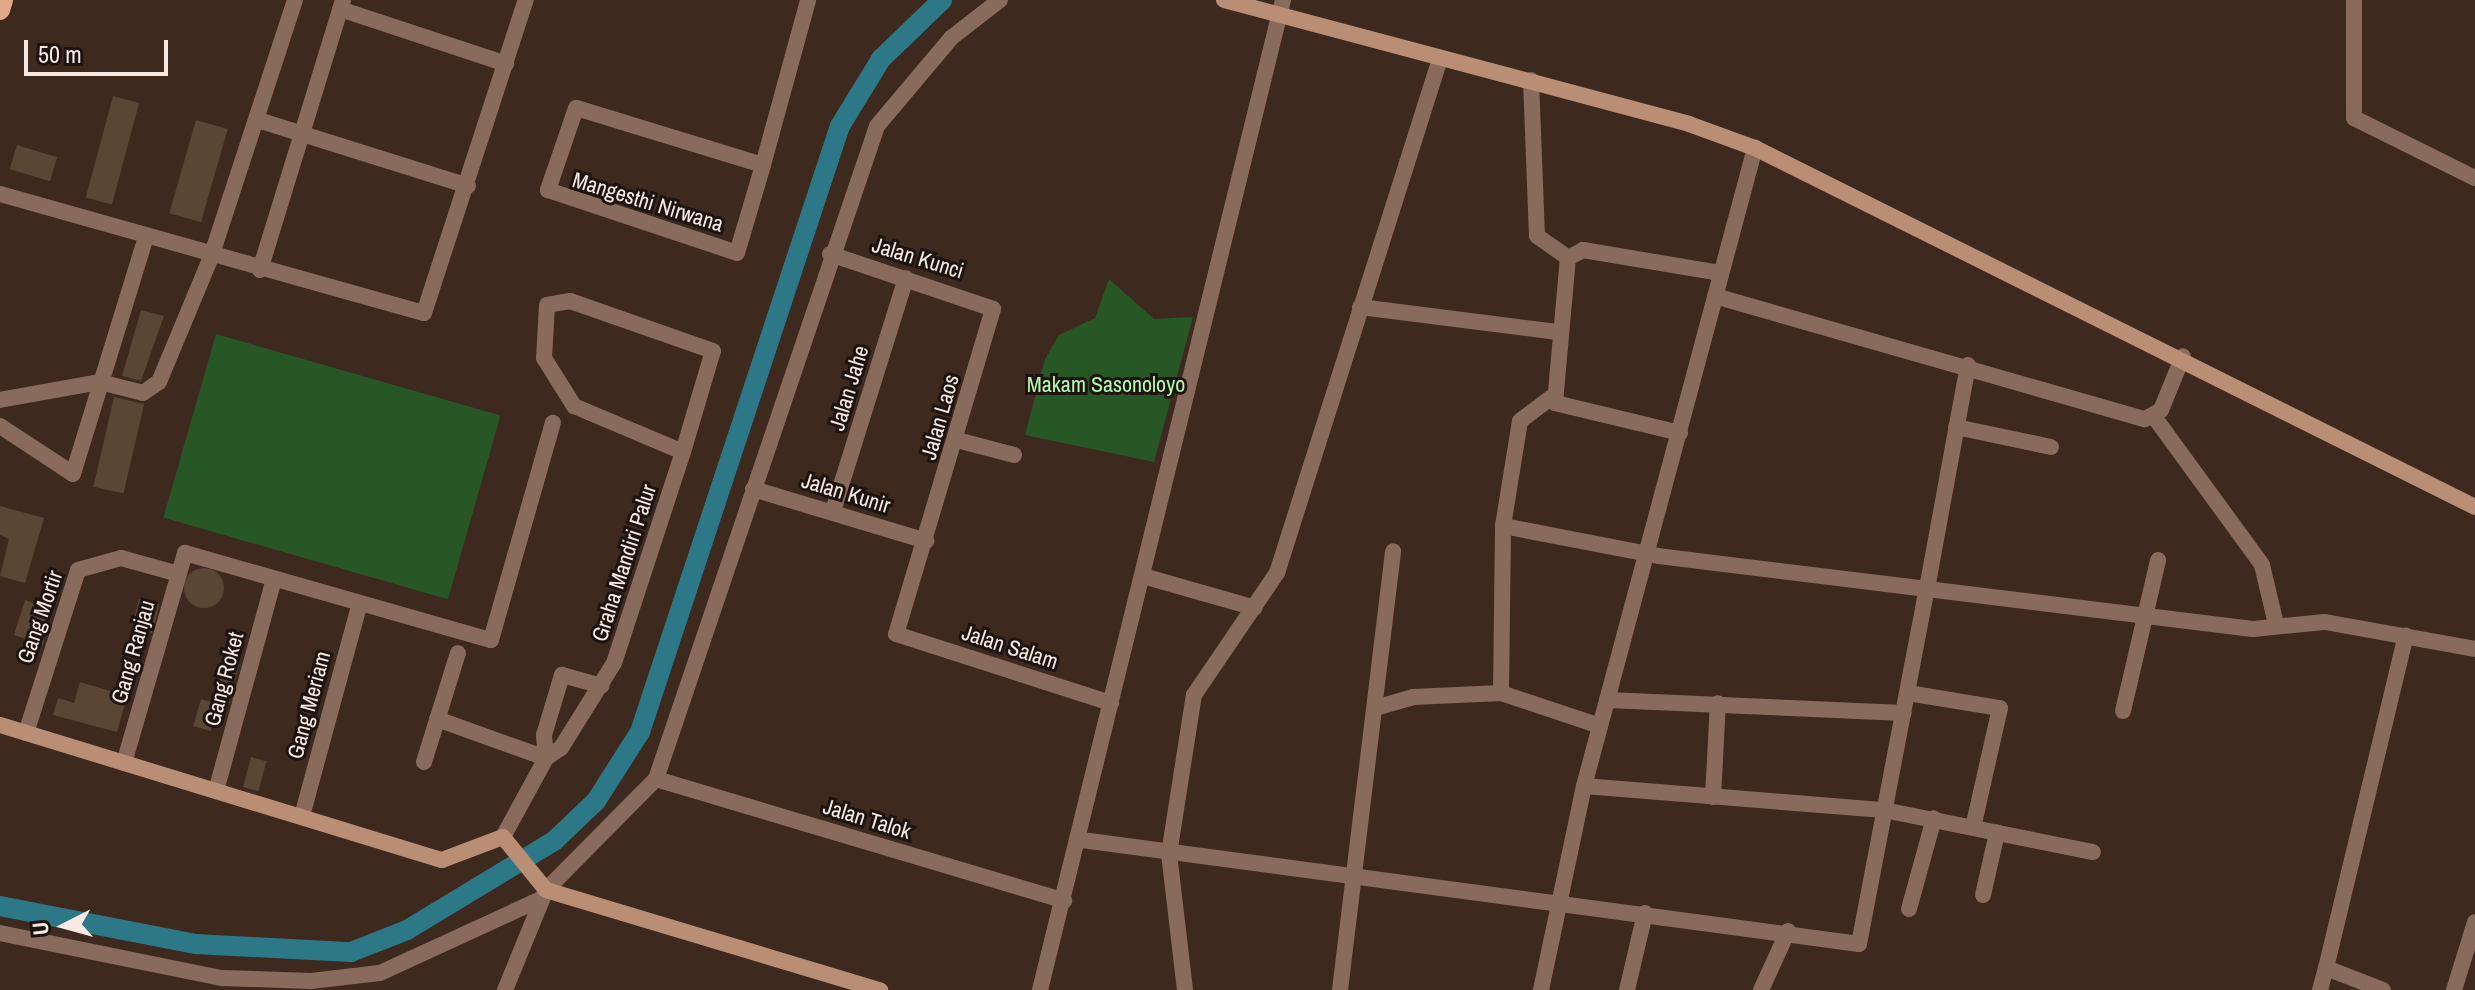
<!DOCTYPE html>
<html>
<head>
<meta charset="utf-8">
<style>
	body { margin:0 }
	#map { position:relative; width:2475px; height:990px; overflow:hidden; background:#3e291e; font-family:"Archivo Narrow",sans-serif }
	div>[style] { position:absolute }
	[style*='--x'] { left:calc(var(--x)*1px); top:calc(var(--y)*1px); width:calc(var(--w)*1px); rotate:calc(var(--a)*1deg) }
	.green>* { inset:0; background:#265725; transform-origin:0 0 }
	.canal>* { height:20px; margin:-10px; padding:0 10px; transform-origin:10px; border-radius:10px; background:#2c7887 }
	.building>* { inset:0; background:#594635; transform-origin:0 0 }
	.round { border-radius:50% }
	.street>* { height:16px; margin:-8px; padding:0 8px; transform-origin:8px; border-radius:8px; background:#886b5c }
	.secondary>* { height:16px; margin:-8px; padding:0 8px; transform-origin:8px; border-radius:8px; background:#ba8d75 }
	.primary>* { height:20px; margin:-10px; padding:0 10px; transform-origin:10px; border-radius:10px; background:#e1a787 }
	span { translate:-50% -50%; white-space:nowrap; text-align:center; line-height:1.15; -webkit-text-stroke:6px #1e140f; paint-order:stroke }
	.street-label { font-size:22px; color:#f8e9e2 }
	.park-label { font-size:22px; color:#b2faad }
	.north { position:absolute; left:24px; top:886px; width:80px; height:80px; -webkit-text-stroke:6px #1e140f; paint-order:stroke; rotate:264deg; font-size:22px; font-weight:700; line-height:32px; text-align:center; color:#f8e9e2 }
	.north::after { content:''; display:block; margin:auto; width:28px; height:36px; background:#f8e9e2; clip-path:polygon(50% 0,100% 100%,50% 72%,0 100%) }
	.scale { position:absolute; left:24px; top:40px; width:144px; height:36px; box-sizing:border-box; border:4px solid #f8e9e2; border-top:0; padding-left:10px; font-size:24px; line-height:28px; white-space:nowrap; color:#f8e9e2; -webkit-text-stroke:6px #1e140f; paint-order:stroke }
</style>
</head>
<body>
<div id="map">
	<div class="green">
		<i style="clip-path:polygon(1109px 279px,1154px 319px,1193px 317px,1154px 462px,1025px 435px,1045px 359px,1059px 335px,1095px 318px)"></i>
		<i style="left:216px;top:334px;width:296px;height:191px;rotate:16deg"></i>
	</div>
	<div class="canal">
		<i style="--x:0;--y:906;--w:200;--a:11"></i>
		<i style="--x:196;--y:944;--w:155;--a:3"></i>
		<i style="--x:351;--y:952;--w:60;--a:-21.4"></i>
		<i style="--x:407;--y:930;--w:172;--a:-31.2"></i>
		<i style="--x:554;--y:841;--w:58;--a:-43.6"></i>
		<i style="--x:596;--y:801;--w:82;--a:-57.5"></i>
		<i style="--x:640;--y:732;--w:638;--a:-71.74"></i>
		<i style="--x:840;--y:126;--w:79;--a:-58.5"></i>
		<i style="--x:881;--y:59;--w:85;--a:-44"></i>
	</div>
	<div class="building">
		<i style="left:113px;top:96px;width:27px;height:105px;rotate:15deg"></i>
		<i style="left:196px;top:120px;width:33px;height:97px;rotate:16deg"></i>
		<i style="left:17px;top:145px;width:42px;height:25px;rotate:17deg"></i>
		<i style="clip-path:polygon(141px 310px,164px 316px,141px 381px,122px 376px)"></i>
		<i style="left:114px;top:397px;width:31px;height:92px;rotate:13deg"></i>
		<i style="clip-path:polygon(0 506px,44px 518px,25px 583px,0 576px,9px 539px,0 535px)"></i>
		<i class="round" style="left:184px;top:568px;width:40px;height:40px"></i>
		<i style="left:139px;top:599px;width:21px;height:30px;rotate:14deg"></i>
		<i style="clip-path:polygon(25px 600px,48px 608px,43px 645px,14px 635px)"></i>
		<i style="left:225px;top:660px;width:15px;height:25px;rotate:16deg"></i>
		<i style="clip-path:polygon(80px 682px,127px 696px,117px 732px,53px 715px,58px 698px,74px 703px)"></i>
		<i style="left:201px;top:699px;width:18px;height:28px;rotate:16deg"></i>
		<i style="left:251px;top:757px;width:16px;height:31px;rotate:15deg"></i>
	</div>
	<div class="street">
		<i style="--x:2354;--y:0;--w:118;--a:90"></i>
		<i style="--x:2354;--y:118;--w:135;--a:26.4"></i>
		<i style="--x:340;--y:9;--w:175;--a:18.3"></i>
		<i style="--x:1531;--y:80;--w:156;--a:87.8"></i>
		<i style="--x:1537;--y:236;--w:38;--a:35"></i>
		<i style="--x:258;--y:120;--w:220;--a:17.4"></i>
		<i style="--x:763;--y:165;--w:195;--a:-163"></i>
		<i style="--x:576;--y:108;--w:87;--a:108.9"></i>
		<i style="--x:548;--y:190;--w:199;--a:18.4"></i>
		<i style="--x:737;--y:253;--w:92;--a:-73.5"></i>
		<i style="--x:763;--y:165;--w:171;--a:-74.7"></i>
		<i style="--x:0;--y:194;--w:440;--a:15.7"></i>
		<i style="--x:424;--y:313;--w:329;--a:-72"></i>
		<i style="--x:830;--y:254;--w:172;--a:18.6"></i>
		<i style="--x:993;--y:309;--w:339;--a:106.6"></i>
		<i style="--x:896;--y:634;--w:226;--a:17.8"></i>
		<i style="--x:260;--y:270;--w:282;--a:-72.9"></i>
		<i style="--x:1715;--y:296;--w:447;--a:16"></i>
		<i style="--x:2145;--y:419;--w:18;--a:-29"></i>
		<i style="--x:2161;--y:410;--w:58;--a:-67.8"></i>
		<i style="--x:1360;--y:307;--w:201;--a:7.2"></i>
		<i style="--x:1968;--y:365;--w:228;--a:100.4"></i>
		<i style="--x:1927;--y:589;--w:328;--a:7"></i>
		<i style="--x:2253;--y:629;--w:72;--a:-5.6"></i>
		<i style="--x:2325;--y:622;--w:152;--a:10.2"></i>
		<i style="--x:0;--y:400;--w:102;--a:-10.2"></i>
		<i style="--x:100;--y:382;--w:44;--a:14.3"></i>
		<i style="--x:143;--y:393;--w:19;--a:-35"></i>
		<i style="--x:159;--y:382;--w:135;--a:-67.4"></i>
		<i style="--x:211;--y:257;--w:270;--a:-71.9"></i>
		<i style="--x:2155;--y:418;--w:182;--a:53.9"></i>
		<i style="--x:2262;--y:565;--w:61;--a:76.7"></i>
		<i style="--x:0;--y:426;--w:87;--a:33.3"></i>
		<i style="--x:73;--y:474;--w:249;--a:-72.9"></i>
		<i style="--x:1956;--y:427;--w:97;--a:11.9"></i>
		<i style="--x:1680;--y:433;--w:129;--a:-166.5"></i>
		<i style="--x:1555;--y:403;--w:146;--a:-84.9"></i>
		<i style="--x:1568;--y:258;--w:17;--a:-28"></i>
		<i style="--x:1583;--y:250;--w:140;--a:9.5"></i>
		<i style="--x:957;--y:440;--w:59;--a:14.7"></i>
		<i style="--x:753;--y:489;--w:181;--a:16.7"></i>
		<i style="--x:833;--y:511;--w:244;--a:-72.6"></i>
		<i style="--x:1143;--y:576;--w:116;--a:15.9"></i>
		<i style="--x:1501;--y:693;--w:167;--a:-89.3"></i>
		<i style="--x:1503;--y:526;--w:106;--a:-80.8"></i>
		<i style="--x:1520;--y:421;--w:40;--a:-37"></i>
		<i style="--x:1908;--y:693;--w:93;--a:9.3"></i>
		<i style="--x:2000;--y:708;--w:118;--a:102.7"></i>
		<i style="--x:1607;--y:700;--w:297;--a:2.5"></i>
		<i style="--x:1375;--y:708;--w:40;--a:-16"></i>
		<i style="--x:1413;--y:697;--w:88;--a:-2.6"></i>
		<i style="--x:1501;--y:693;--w:104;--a:18.4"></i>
		<i style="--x:2123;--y:711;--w:155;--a:-76.9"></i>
		<i style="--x:437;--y:719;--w:116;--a:19.7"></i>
		<i style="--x:546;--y:758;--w:23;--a:-95"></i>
		<i style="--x:544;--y:735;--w:63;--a:-73.3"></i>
		<i style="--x:562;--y:675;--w:41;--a:15.4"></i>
		<i style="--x:26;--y:733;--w:171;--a:-72.3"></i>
		<i style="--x:78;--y:570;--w:45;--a:-15.6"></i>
		<i style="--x:121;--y:558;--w:60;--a:15.4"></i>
		<i style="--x:424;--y:762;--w:114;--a:-72.7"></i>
		<i style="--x:124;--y:763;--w:219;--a:-73.8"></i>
		<i style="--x:185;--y:553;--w:318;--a:15.9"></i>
		<i style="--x:491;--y:640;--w:226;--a:-74.1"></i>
		<i style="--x:656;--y:779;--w:426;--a:16.6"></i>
		<i style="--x:1584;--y:786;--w:301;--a:4.6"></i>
		<i style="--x:1884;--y:810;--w:213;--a:11.4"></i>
		<i style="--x:216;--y:791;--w:220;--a:-74.7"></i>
		<i style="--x:1713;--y:797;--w:94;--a:-87"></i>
		<i style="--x:302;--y:816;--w:218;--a:-74.8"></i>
		<i style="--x:503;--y:837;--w:90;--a:-61.4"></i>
		<i style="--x:546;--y:758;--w:18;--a:-34"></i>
		<i style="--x:561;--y:748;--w:100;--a:-58.1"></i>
		<i style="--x:614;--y:663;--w:222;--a:-71.9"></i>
		<i style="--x:683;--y:452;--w:105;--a:-73.5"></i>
		<i style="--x:713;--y:351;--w:151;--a:-160.7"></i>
		<i style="--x:570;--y:301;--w:23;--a:170"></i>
		<i style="--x:547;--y:305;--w:53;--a:93.2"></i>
		<i style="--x:544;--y:358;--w:57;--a:58"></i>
		<i style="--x:574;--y:406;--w:118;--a:22.9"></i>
		<i style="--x:1082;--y:840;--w:784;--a:7.62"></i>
		<i style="--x:1859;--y:944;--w:361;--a:-79.2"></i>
		<i style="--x:1927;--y:589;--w:270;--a:-173"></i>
		<i style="--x:1659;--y:556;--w:159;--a:-169.1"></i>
		<i style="--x:1983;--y:895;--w:64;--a:-77.3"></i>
		<i style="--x:1909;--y:909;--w:94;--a:-74.6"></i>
		<i style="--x:0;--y:933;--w:227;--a:11.5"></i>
		<i style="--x:222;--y:978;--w:89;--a:1.9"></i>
		<i style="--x:311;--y:981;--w:69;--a:-6.6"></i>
		<i style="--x:380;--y:973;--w:177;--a:-24.7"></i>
		<i style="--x:2326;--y:968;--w:342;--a:-76.5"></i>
		<i style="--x:505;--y:990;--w:108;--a:-67.7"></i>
		<i style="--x:546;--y:890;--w:156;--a:-45.3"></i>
		<i style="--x:656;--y:779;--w:689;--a:-71.3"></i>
		<i style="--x:877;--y:126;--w:115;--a:-49.9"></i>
		<i style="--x:951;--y:38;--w:62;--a:-37.8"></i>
		<i style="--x:1040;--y:990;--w:1019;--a:-76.21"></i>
		<i style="--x:1185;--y:990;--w:137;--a:-96.7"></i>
		<i style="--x:1169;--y:854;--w:161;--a:-81.1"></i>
		<i style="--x:1194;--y:695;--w:148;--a:-55.8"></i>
		<i style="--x:1277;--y:573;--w:539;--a:-72.41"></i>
		<i style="--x:1340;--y:990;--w:442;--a:-83.1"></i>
		<i style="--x:1541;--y:990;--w:208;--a:-78.1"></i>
		<i style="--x:1584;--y:786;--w:661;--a:-75"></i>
		<i style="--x:1627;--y:990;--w:79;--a:-76.8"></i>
		<i style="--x:1761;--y:990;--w:65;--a:-65.4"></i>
		<i style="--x:2320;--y:990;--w:23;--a:-75"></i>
		<i style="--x:2326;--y:968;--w:61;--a:21.1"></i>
		<i style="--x:2454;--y:990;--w:71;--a:-72.8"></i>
	</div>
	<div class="secondary">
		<i style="--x:1224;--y:0;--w:481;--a:14.9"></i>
		<i style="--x:1689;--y:124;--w:70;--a:20"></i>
		<i style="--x:1755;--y:148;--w:805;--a:26.5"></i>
		<i style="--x:0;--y:725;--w:462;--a:17"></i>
		<i style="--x:442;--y:860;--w:65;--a:-20.7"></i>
		<i style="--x:503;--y:837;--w:68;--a:50.9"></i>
		<i style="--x:546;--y:890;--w:349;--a:16.7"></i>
	</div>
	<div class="primary">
		<i style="--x:0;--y:10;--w:10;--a:-73"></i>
	</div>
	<div class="street-label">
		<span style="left:648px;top:202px;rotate:17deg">Mangesthi Nirwana</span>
		<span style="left:918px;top:258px;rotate:17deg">Jalan Kunci</span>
		<span style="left:849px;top:388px;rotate:-73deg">Jalan Jahe</span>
		<span style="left:940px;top:417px;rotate:-74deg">Jalan Laos</span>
		<span style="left:846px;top:493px;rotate:17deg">Jalan Kunir</span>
		<span style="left:624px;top:563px;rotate:-72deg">Graha Mandiri Palur</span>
		<span style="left:40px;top:617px;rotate:-71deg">Gang Mortir</span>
		<span style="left:1010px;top:647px;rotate:18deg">Jalan Salam</span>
		<span style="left:133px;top:652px;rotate:-74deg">Gang Ranjau</span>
		<span style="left:224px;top:679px;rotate:-75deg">Gang Roket</span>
		<span style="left:309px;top:705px;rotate:-75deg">Gang Meriam</span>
		<span style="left:867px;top:819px;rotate:17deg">Jalan Talok</span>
	</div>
	<div class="park-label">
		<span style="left:1106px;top:385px">Makam Sasonoloyo</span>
	</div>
	<div class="north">U</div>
	<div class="scale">50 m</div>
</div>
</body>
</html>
